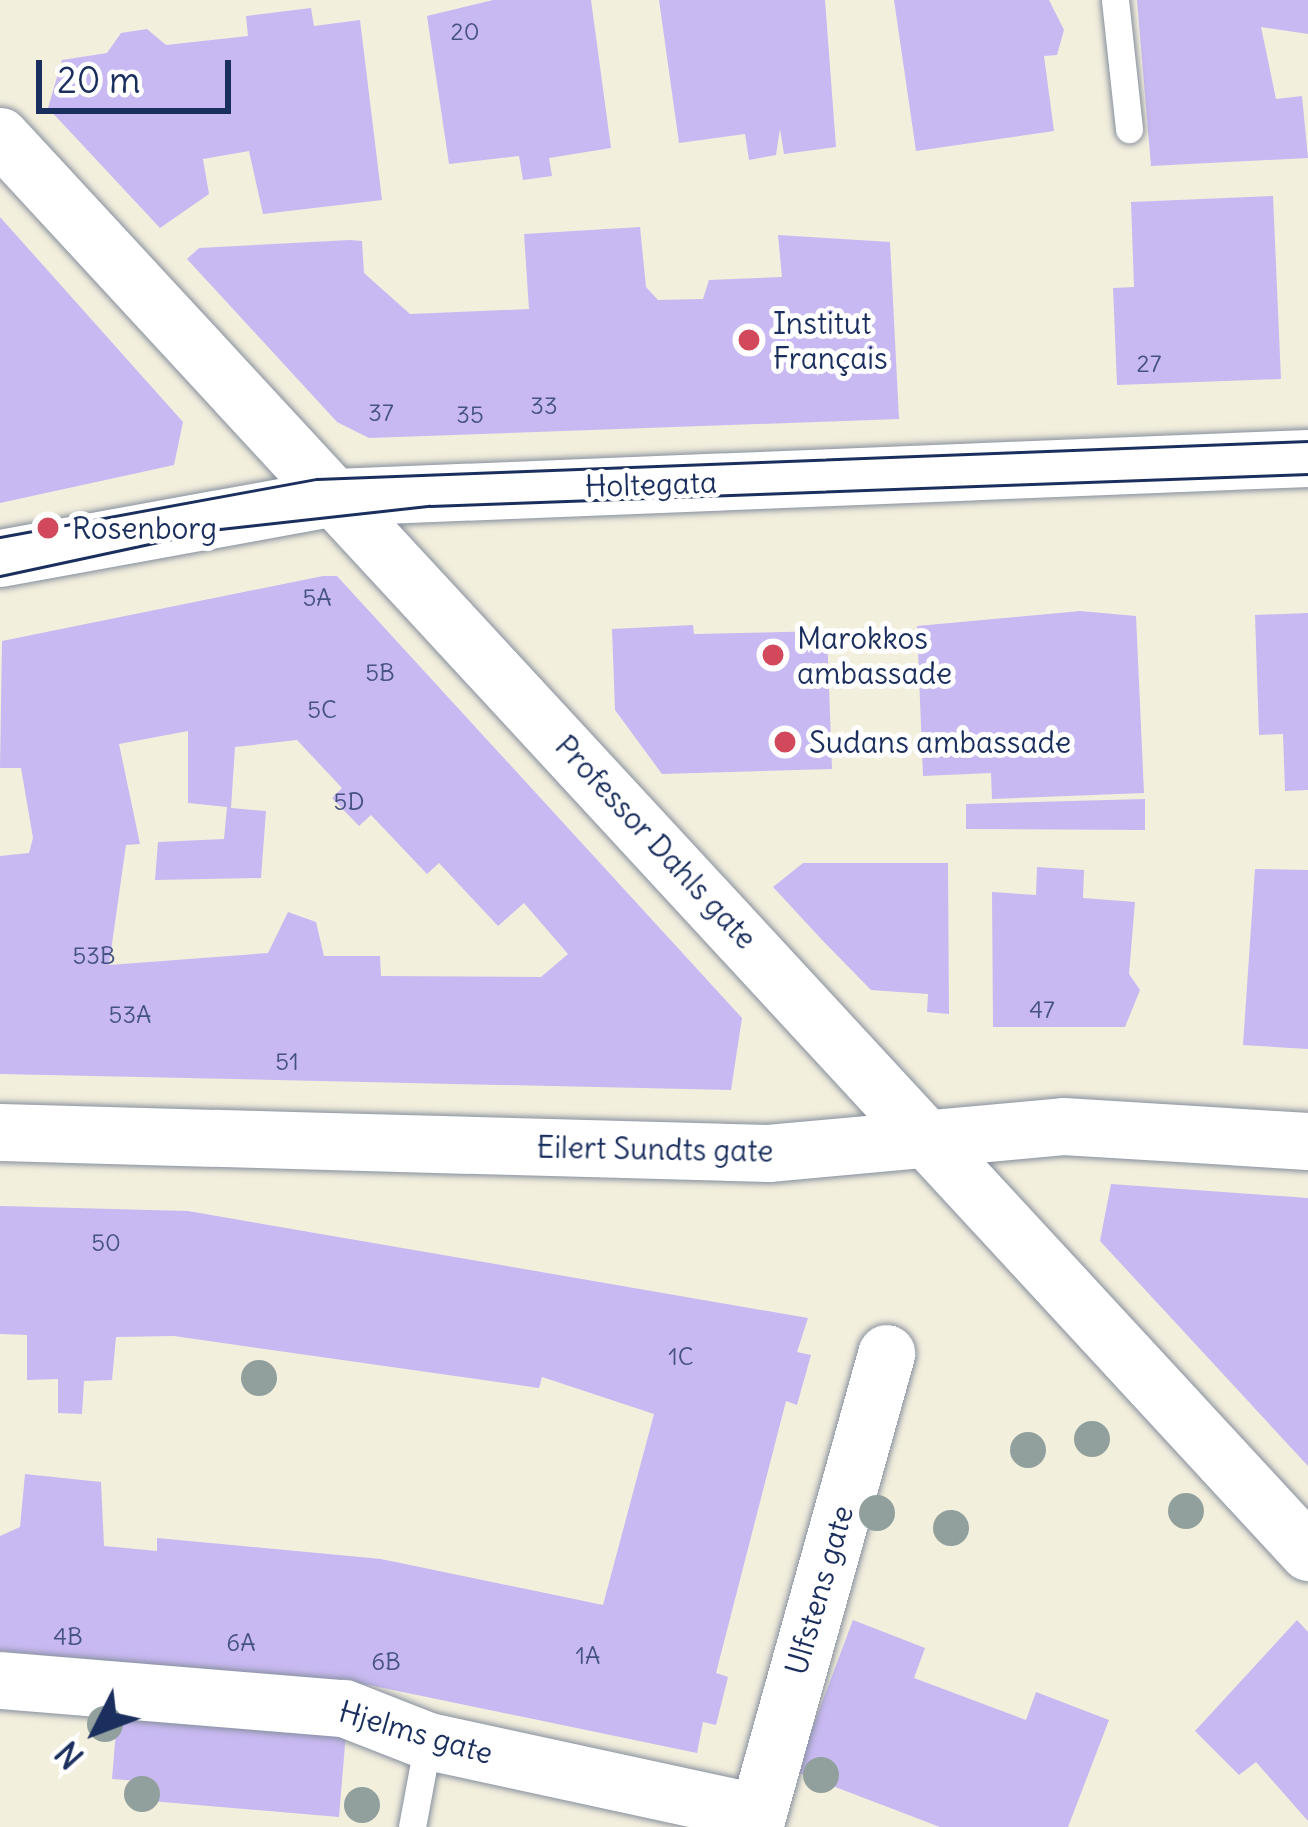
<!DOCTYPE html>
<html>
<head>
<meta charset="utf-8">
<style>
	body { margin:0 }
	#map { position:relative; width:1308px; height:1827px; overflow:hidden; background:#f3efdd; font-family:Delius,sans-serif }
	div>[style] { position:absolute }
	[style*='--x'] { left:calc(var(--x)*1px); top:calc(var(--y)*1px); width:calc(var(--w)*1px); rotate:calc(var(--a)*1deg) }
	.building>* { inset:0; background:#c8b9f2 }
	.roads { filter:drop-shadow(0 0 3px #878f9e) drop-shadow(0 0 3px #878f9e) }
	.service>* { height:27px; margin:-13.5px; padding:0 13.5px; transform-origin:13.5px; border-radius:13.5px; background:#fff }
	.minor>* { height:57px; margin:-28.5px; padding:0 28.5px; transform-origin:28.5px; border-radius:28.5px; background:#fff }
	.tram>* { height:3px; margin:-1.5px; padding:0 1.5px; transform-origin:1.5px; border-radius:1.5px; background:#1b2f5e }
	.trees>* { width:36px; height:36px; margin:-18px; border-radius:50%; background:#91a09d }
	.dots>* { width:33px; height:33px; translate:-50% -50%; box-sizing:border-box; border:6px solid #fff; border-radius:50% }
	span { translate:-50% -50%; white-space:nowrap; text-align:center; line-height:1.15; -webkit-text-stroke:10px #fff; paint-order:stroke }
	.number-label { font-size:24px; color:#465283 }
	.number-label span { -webkit-text-stroke-width:0 }
	.poi-label { font-size:30px; color:#1b2f5e }
	.left { translate:0 -50%; text-align:left }
	.street-label { font-size:30px; color:#1b2f5e }
	.north { position:absolute; left:36px; top:1671px; width:120px; height:120px; -webkit-text-stroke:9px #fff; paint-order:stroke; rotate:228deg; font-size:33px; font-weight:700; line-height:48px; text-align:center; color:#1b2f5e }
	.north::after { content:''; display:block; margin:auto; width:42px; height:54px; background:#1b2f5e; clip-path:polygon(50% 0,100% 100%,50% 72%,0 100%) }
	.scale { position:absolute; left:36px; top:60px; width:195px; height:54px; box-sizing:border-box; border:6px solid #1b2f5e; border-top:0; padding-left:15px; font-size:36px; line-height:42px; white-space:nowrap; color:#1b2f5e; -webkit-text-stroke:9px #fff; paint-order:stroke }
</style>
</head>
<body>
<div id="map">
	<div class="building">
		<i style="clip-path:polygon(493px 0,591px 0,611px 148px,549px 158px,552px 176px,523px 180px,519px 156px,449px 164px,427px 16px)"></i>
		<i style="clip-path:polygon(659px 0,825px 0,836px 147px,784px 154px,780px 129px,776px 155px,749px 160px,745px 134px,679px 143px)"></i>
		<i style="clip-path:polygon(894px 0,1049px 0,1064px 30px,1057px 55px,1044px 56px,1054px 131px,916px 151px)"></i>
		<i style="clip-path:polygon(1137px 0,1308px 0,1308px 34px,1261px 27px,1276px 99px,1302px 96px,1308px 158px,1151px 166px)"></i>
		<i style="clip-path:polygon(311px 8px,314px 26px,360px 20px,382px 200px,263px 214px,249px 151px,203px 159px,209px 194px,160px 228px,48px 108px,62px 60px,107px 53px,121px 33px,147px 29px,166px 45px,248px 36px,246px 16px)"></i>
		<i style="clip-path:polygon(1273px 196px,1281px 379px,1117px 385px,1113px 288px,1134px 287px,1131px 202px)"></i>
		<i style="clip-path:polygon(0 217px,183px 422px,174px 465px,0 503px)"></i>
		<i style="clip-path:polygon(640px 227px,646px 287px,658px 300px,703px 299px,709px 280px,782px 277px,778px 235px,890px 242px,899px 419px,369px 438px,337px 422px,187px 259px,199px 248px,350px 240px,362px 241px,364px 273px,410px 314px,529px 309px,524px 234px)"></i>
		<i style="clip-path:polygon(evenodd,323px 576px,337px 576px,742px 1018px,731px 1090px,0 1074px,0 856px,29px 853px,33px 838px,21px 768px,0 768px,2px 641px,323px 576px,188px 731px,188px 803px,227px 807px,224px 839px,158px 842px,155px 880px,261px 878px,266px 811px,231px 808px,235px 747px,297px 740px,342px 788px,332px 798px,359px 826px,371px 815px,427px 874px,439px 863px,498px 926px,524px 903px,568px 954px,541px 977px,381px 976px,380px 956px,324px 956px,316px 922px,288px 912px,268px 953px,109px 965px,126px 845px,140px 844px,119px 744px,188px 731px)"></i>
		<i style="clip-path:polygon(1080px 611px,1136px 616px,1144px 793px,992px 799px,991px 773px,923px 776px,917px 626px)"></i>
		<i style="clip-path:polygon(1308px 613px,1308px 790px,1285px 791px,1283px 734px,1259px 735px,1255px 615px)"></i>
		<i style="clip-path:polygon(693px 625px,694px 634px,827px 631px,832px 769px,662px 774px,615px 710px,612px 629px)"></i>
		<i style="clip-path:polygon(1145px 799px,1145px 830px,966px 829px,966px 804px)"></i>
		<i style="clip-path:polygon(803px 863px,948px 863px,949px 1014px,927px 1012px,928px 994px,871px 990px,824px 942px,773px 887px)"></i>
		<i style="clip-path:polygon(1037px 867px,1084px 870px,1083px 898px,1135px 902px,1129px 974px,1140px 990px,1125px 1027px,993px 1027px,992px 892px,1036px 895px)"></i>
		<i style="clip-path:polygon(1255px 869px,1308px 870px,1308px 1049px,1243px 1045px)"></i>
		<i style="clip-path:polygon(1111px 1184px,1308px 1198px,1308px 1466px,1100px 1241px)"></i>
		<i style="clip-path:polygon(0 1206px,188px 1211px,808px 1318px,797px 1352px,811px 1355px,797px 1405px,786px 1401px,716px 1673px,728px 1677px,716px 1725px,703px 1722px,697px 1753px,369px 1685px,0 1651px,0 1536px,20px 1527px,25px 1474px,101px 1482px,104px 1546px,157px 1551px,157px 1538px,381px 1559px,603px 1605px,654px 1414px,542px 1377px,539px 1388px,174px 1336px,116px 1337px,112px 1380px,84px 1381px,82px 1414px,58px 1413px,58px 1379px,27px 1380px,27px 1335px,0 1334px)"></i>
		<i style="clip-path:polygon(853px 1620px,925px 1648px,914px 1678px,1026px 1720px,1036px 1692px,1109px 1720px,1068px 1827px,940px 1827px,796px 1772px)"></i>
		<i style="clip-path:polygon(1297px 1620px,1308px 1632px,1308px 1821px,1256px 1762px,1239px 1775px,1195px 1731px)"></i>
		<i style="clip-path:polygon(118px 1706px,347px 1721px,339px 1817px,151px 1801px,154px 1782px,112px 1779px)"></i>
	</div>
	<div class="roads">
		<div class="service">
			<i style="--x:1115;--y:0;--w:130;--a:83.8"></i>
			<i style="--x:412;--y:1827;--w:87;--a:-79.5"></i>
		</div>
		<div class="minor">
			<i style="--x:0;--y:136;--w:1928;--a:47.27"></i>
			<i style="--x:0;--y:558;--w:341;--a:-10.3"></i>
			<i style="--x:335;--y:497;--w:974;--a:-2.3"></i>
			<i style="--x:0;--y:1132;--w:768;--a:1.57"></i>
			<i style="--x:768;--y:1153;--w:296;--a:-5.2"></i>
			<i style="--x:1063;--y:1126;--w:245;--a:3.5"></i>
			<i style="--x:0;--y:1680;--w:345;--a:4.7"></i>
			<i style="--x:344;--y:1708;--w:90;--a:21.4"></i>
			<i style="--x:428;--y:1741;--w:336;--a:12.2"></i>
			<i style="--x:754;--y:1827;--w:492;--a:-74.4"></i>
		</div>
	</div>
	<div class="tram">
		<i style="--x:0;--y:537;--w:322;--a:-10.4"></i>
		<i style="--x:317;--y:479;--w:992;--a:-2.2"></i>
		<i style="--x:0;--y:576;--w:225;--a:-12.1"></i>
		<i style="--x:220;--y:529;--w:211;--a:-6.3"></i>
		<i style="--x:430;--y:506;--w:879;--a:-2.09"></i>
	</div>
	<div class="trees">
		<i style="left:259px;top:1378px"></i>
		<i style="left:1092px;top:1439px"></i>
		<i style="left:1028px;top:1450px"></i>
		<i style="left:1186px;top:1511px"></i>
		<i style="left:877px;top:1513px"></i>
		<i style="left:951px;top:1528px"></i>
		<i style="left:105px;top:1724px"></i>
		<i style="left:821px;top:1775px"></i>
		<i style="left:142px;top:1794px"></i>
		<i style="left:362px;top:1805px"></i>
	</div>
	<div class="dots">
		<i style="left:749px;top:340px;background:#d1495b"></i>
		<i style="left:48px;top:528px;background:#d1495b"></i>
		<i style="left:773px;top:655px;background:#d1495b"></i>
		<i style="left:785px;top:742px;background:#d1495b"></i>
	</div>
	<div class="number-label">
		<span style="left:465px;top:32px">20</span>
		<span style="left:1149px;top:364px">27</span>
		<span style="left:544px;top:406px">33</span>
		<span style="left:381px;top:413px">37</span>
		<span style="left:470px;top:415px">35</span>
		<span style="left:317px;top:598px">5A</span>
		<span style="left:380px;top:673px">5B</span>
		<span style="left:322px;top:710px">5C</span>
		<span style="left:349px;top:802px">5D</span>
		<span style="left:94px;top:956px">53B</span>
		<span style="left:1042px;top:1010px">47</span>
		<span style="left:130px;top:1015px">53A</span>
		<span style="left:287px;top:1062px">51</span>
		<span style="left:106px;top:1243px">50</span>
		<span style="left:681px;top:1357px">1C</span>
		<span style="left:68px;top:1637px">4B</span>
		<span style="left:241px;top:1643px">6A</span>
		<span style="left:588px;top:1656px">1A</span>
		<span style="left:386px;top:1662px">6B</span>
	</div>
	<div class="poi-label">
		<span class="left" style="left:773px;top:340px">Institut<br>Français</span>
		<span class="left" style="left:72px;top:528px">Rosenborg</span>
		<span class="left" style="left:797px;top:655px">Marokkos<br>ambassade</span>
		<span class="left" style="left:809px;top:742px">Sudans ambassade</span>
	</div>
	<div class="street-label">
		<span style="left:651px;top:484px;rotate:-2deg">Holtegata</span>
		<span style="left:656px;top:842px;rotate:47deg">Professor Dahls gate</span>
		<span style="left:655px;top:1149px;rotate:1deg">Eilert Sundts gate</span>
		<span style="left:819px;top:1590px;rotate:-74deg">Ulfstens gate</span>
		<span style="left:416px;top:1732px;rotate:16deg">Hjelms gate</span>
	</div>
	<div class="north">N</div>
	<div class="scale">20 m</div>
</div>
</body>
</html>
